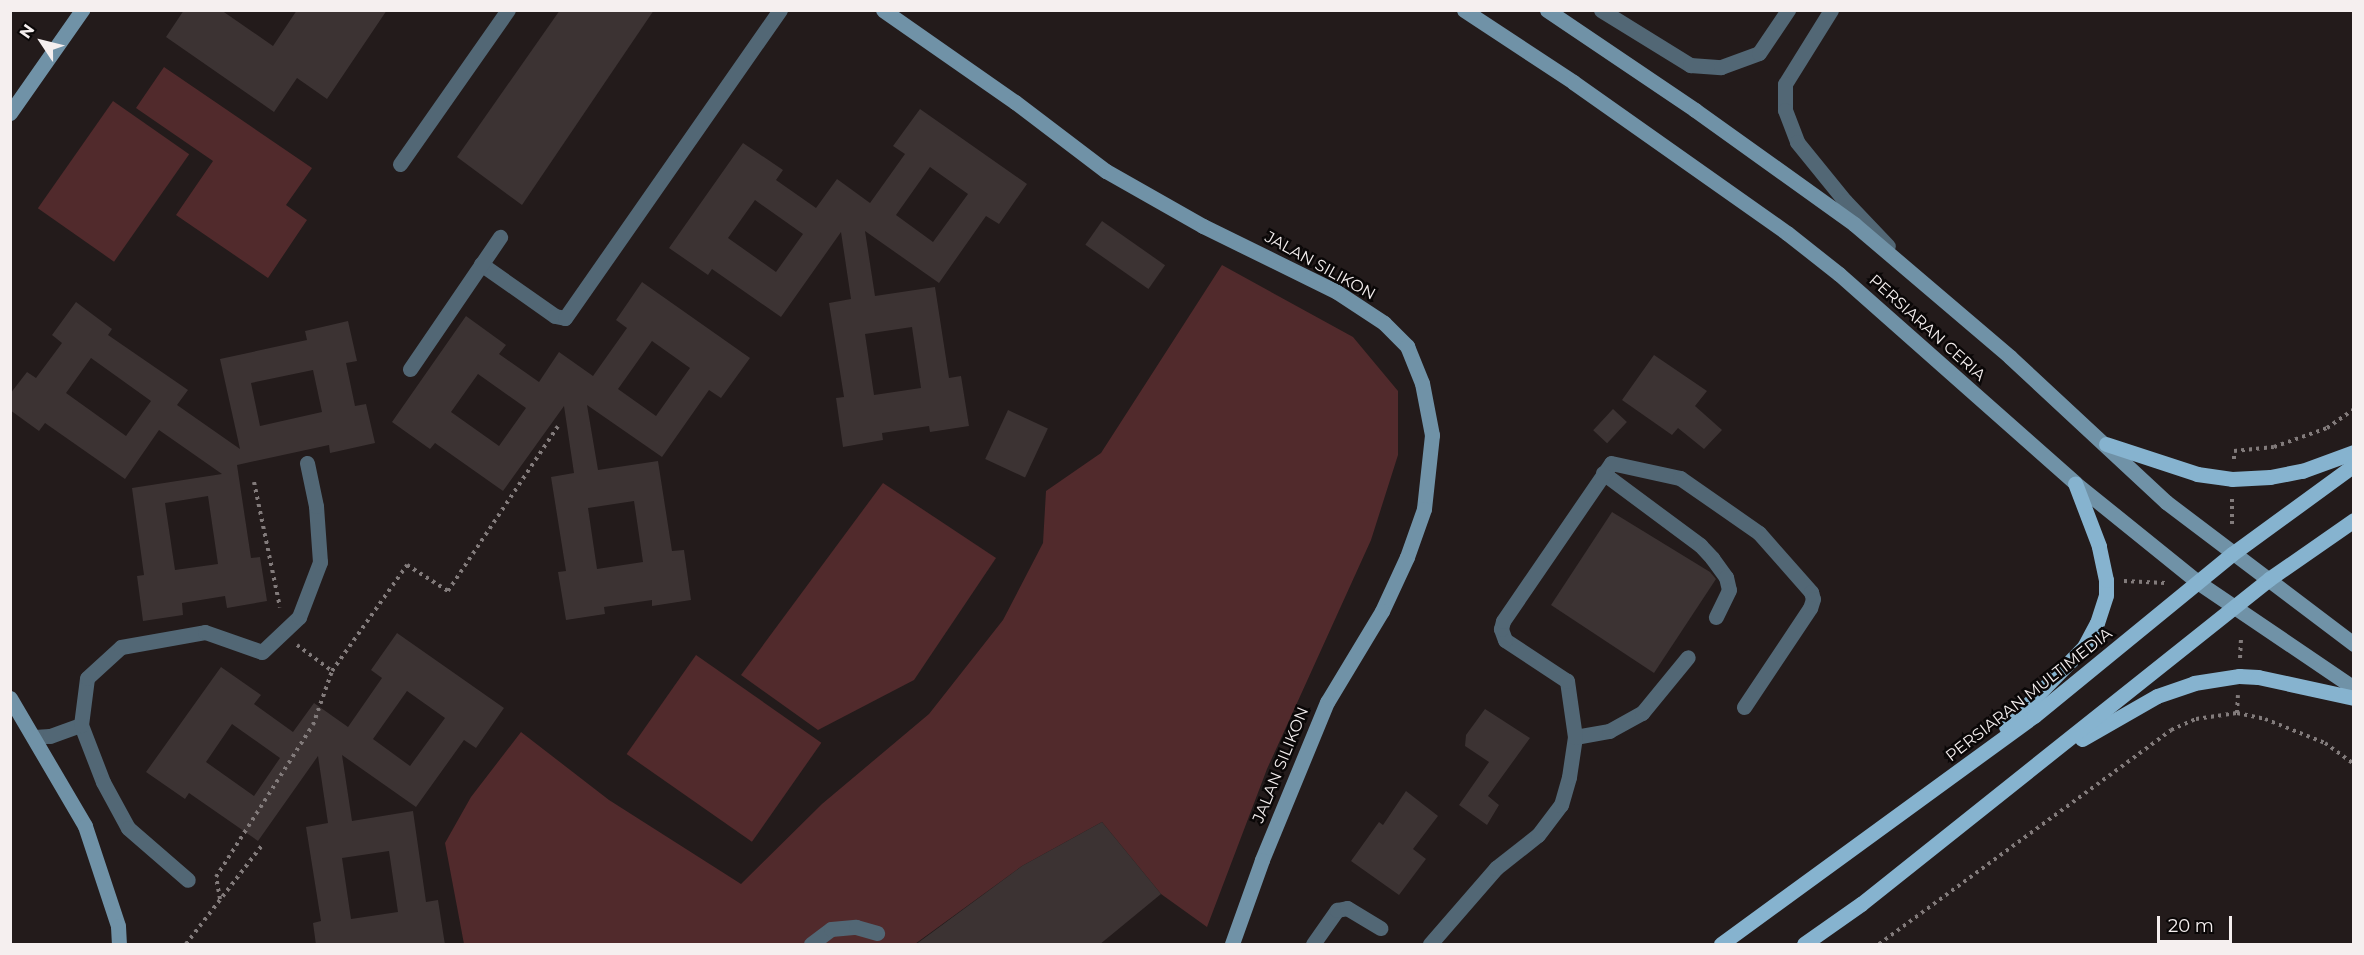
<!DOCTYPE html>
<html>
<head>
<meta charset="utf-8">
<style>
	body { margin:0 }
	#map { position:relative; width:2364px; height:955px; overflow:hidden; background:#231b1b; font-family:Montserrat,sans-serif }
	div>[style] { position:absolute }
	[style*='--x'] { left:calc(var(--x)*1px); top:calc(var(--y)*1px); width:calc(var(--w)*1px); rotate:calc(var(--a)*1deg) }
	.green>* { inset:0; background:#512a2c; transform-origin:0 0 }
	.building>* { inset:0; background:#3c3333; transform-origin:0 0 }
	.path>* { height:4px; margin-top:-2px; transform-origin:0; background:repeating-linear-gradient(90deg,#827b7b 0 3px,transparent 0 7.5px) }
	.lane>* { height:15px; margin:-7.5px; padding:0 7.5px; transform-origin:7.5px; border-radius:7.5px; background:#526775 }
	.secondary>* { height:15px; margin:-7.5px; padding:0 7.5px; transform-origin:7.5px; border-radius:7.5px; background:#7092a7 }
	.primary>* { height:15px; margin:-7.5px; padding:0 7.5px; transform-origin:7.5px; border-radius:7.5px; background:#86b3cf }
	span { translate:-50% -50%; white-space:nowrap; text-align:center; line-height:1.15; -webkit-text-stroke:5px #0a0707; paint-order:stroke }
	.street-label { font-size:16px; color:#f5efef }
	.frame { position:absolute; inset:0; border:12px solid #f5efef; pointer-events:none }
	.north { position:absolute; left:12px; top:12px; width:60px; height:60px; -webkit-text-stroke:4px #0a0707; paint-order:stroke; rotate:305deg; font-size:16px; font-weight:700; line-height:24px; text-align:center; color:#f5efef }
	.north::after { content:''; display:block; margin:auto; width:21px; height:27px; background:#f5efef; clip-path:polygon(50% 0,100% 100%,50% 72%,0 100%) }
	.scale { position:absolute; left:2157px; top:916px; width:75px; height:27px; box-sizing:border-box; border:3px solid #f5efef; border-top:0; padding-left:8px; font-size:18px; line-height:21px; white-space:nowrap; color:#f5efef; -webkit-text-stroke:4px #0a0707; paint-order:stroke }
</style>
</head>
<body>
<div id="map">
	<div class="green">
		<i style="clip-path:polygon(164px 67px,312px 168px,286px 205px,307px 220px,268px 278px,176px 215px,213px 161px,136px 108px)"></i>
		<i style="left:113px;top:101px;width:93px;height:131px;rotate:35deg"></i>
		<i style="clip-path:polygon(1222px 265px,1353px 337px,1398px 391px,1398px 455px,1371px 540px,1267px 769px,1207px 927px,1161px 894px,1102px 822px,1022px 866px,915px 944px,464px 944px,445px 843px,471px 797px,521px 732px,609px 800px,741px 884px,822px 804px,929px 714px,1003px 620px,1043px 543px,1046px 491px,1101px 453px)"></i>
		<i style="clip-path:polygon(883px 483px,996px 558px,914px 680px,818px 730px,741px 675px)"></i>
		<i style="left:696px;top:655px;width:153px;height:121px;rotate:35deg"></i>
	</div>
	<div class="building">
		<i style="clip-path:polygon(184px 10px,221px 10px,273px 46px,297px 10px,387px 10px,327px 99px,297px 78px,274px 112px,166px 37px)"></i>
		<i style="clip-path:polygon(560px 10px,654px 10px,522px 205px,457px 157px)"></i>
		<i style="clip-path:polygon(evenodd,920px 109px,1027px 184px,999px 224px,986px 216px,939px 283px,865px 231px,875px 296px,935px 287px,949px 378px,961px 376px,969px 426px,930px 432px,929px 426px,882px 433px,883px 440px,843px 447px,836px 398px,844px 397px,829px 303px,851px 299px,841px 232px,781px 317px,712px 269px,708px 275px,669px 248px,743px 143px,783px 170px,776px 180px,816px 208px,837px 179px,870px 203px,905px 154px,893px 146px,920px 109px,930px 167px,968px 194px,933px 242px,896px 215px,930px 167px,920px 109px,755px 200px,803px 234px,776px 272px,728px 238px,755px 200px,920px 109px,912px 327px,921px 388px,874px 395px,865px 334px,912px 327px)"></i>
		<i style="left:1102px;top:221px;width:77px;height:29px;rotate:35deg"></i>
		<i style="clip-path:polygon(evenodd,642px 282px,750px 358px,721px 398px,709px 390px,662px 457px,587px 405px,598px 470px,658px 461px,672px 551px,684px 550px,691px 600px,652px 606px,652px 600px,604px 607px,605px 614px,566px 620px,558px 572px,566px 571px,551px 477px,574px 473px,564px 406px,503px 491px,435px 443px,430px 449px,392px 422px,466px 316px,506px 345px,499px 354px,539px 382px,559px 352px,593px 376px,627px 328px,616px 320px,642px 282px,652px 341px,690px 368px,656px 416px,618px 389px,652px 341px,642px 282px,478px 374px,526px 408px,499px 446px,451px 412px,478px 374px,642px 282px,634px 501px,643px 562px,597px 569px,588px 508px,634px 501px)"></i>
		<i style="clip-path:polygon(evenodd,76px 302px,112px 329px,108px 335px,188px 390px,177px 405px,240px 449px,220px 359px,307px 340px,305px 331px,348px 321px,357px 361px,346px 363px,355px 406px,366px 404px,375px 443px,330px 453px,329px 445px,237px 465px,251px 558px,260px 557px,267px 601px,227px 608px,225px 596px,182px 603px,183px 615px,143px 621px,137px 576px,144px 575px,132px 488px,222px 474px,159px 430px,125px 479px,45px 423px,39px 431px,10px 410px,10px 394px,27px 372px,36px 378px,62px 343px,52px 335px,76px 302px,91px 358px,151px 401px,126px 436px,66px 393px,91px 358px,76px 302px,313px 370px,322px 412px,260px 426px,251px 383px,313px 370px,76px 302px,208px 496px,218px 564px,175px 570px,165px 503px,208px 496px)"></i>
		<i style="clip-path:polygon(1654px 355px,1707px 391px,1695px 406px,1722px 430px,1704px 449px,1678px 428px,1672px 435px,1622px 400px)"></i>
		<i style="left:1613px;top:409px;width:19px;height:29px;rotate:43deg"></i>
		<i style="left:1008px;top:410px;width:44px;height:54px;rotate:25deg"></i>
		<i style="clip-path:polygon(1612px 512px,1710px 572px,1716px 579px,1654px 673px,1551px 605px)"></i>
		<i style="clip-path:polygon(evenodd,397px 633px,504px 708px,476px 748px,464px 740px,416px 807px,342px 755px,352px 821px,413px 811px,426px 902px,438px 900px,445px 945px,316px 945px,313px 923px,321px 921px,306px 827px,328px 823px,318px 756px,258px 841px,189px 793px,185px 799px,146px 772px,221px 667px,261px 695px,254px 704px,293px 732px,314px 703px,348px 727px,382px 678px,371px 670px,397px 633px,407px 691px,445px 718px,410px 766px,373px 739px,407px 691px,397px 633px,232px 724px,280px 758px,254px 796px,206px 762px,232px 724px,397px 633px,389px 851px,398px 912px,351px 919px,342px 858px,389px 851px)"></i>
		<i style="clip-path:polygon(1485px 709px,1530px 738px,1488px 796px,1499px 805px,1487px 825px,1459px 805px,1489px 762px,1465px 746px,1466px 735px)"></i>
		<i style="clip-path:polygon(1406px 791px,1438px 816px,1413px 849px,1426px 859px,1399px 895px,1351px 861px,1379px 822px,1383px 825px)"></i>
		<i style="clip-path:polygon(1102px 822px,1161px 894px,1099px 945px,915px 945px,1022px 866px)"></i>
	</div>
	<div class="path">
		<i style="--x:2234;--y:459;--w:8;--a:-90"></i>
		<i style="--x:2234;--y:451;--w:40;--a:-5.7"></i>
		<i style="--x:2274;--y:447;--w:56;--a:-19.7"></i>
		<i style="--x:2327;--y:428;--w:33;--a:-35"></i>
		<i style="--x:254;--y:482;--w:128;--a:78.3"></i>
		<i style="--x:2232;--y:499;--w:29;--a:90"></i>
		<i style="--x:2124;--y:581;--w:41;--a:2.8"></i>
		<i style="--x:297;--y:645;--w:44;--a:36.6"></i>
		<i style="--x:2240;--y:658;--w:20;--a:-87"></i>
		<i style="--x:2237;--y:713;--w:18;--a:-87"></i>
		<i style="--x:220;--y:899;--w:22;--a:-100"></i>
		<i style="--x:216;--y:877;--w:180;--a:-57.5"></i>
		<i style="--x:313;--y:725;--w:57;--a:-70.6"></i>
		<i style="--x:332;--y:671;--w:130;--a:-54.7"></i>
		<i style="--x:407;--y:565;--w:49;--a:32.4"></i>
		<i style="--x:448;--y:591;--w:198;--a:-56.3"></i>
		<i style="--x:186;--y:944;--w:126;--a:-52.4"></i>
		<i style="--x:1879;--y:944;--w:362;--a:-36.2"></i>
		<i style="--x:2171;--y:730;--w:27;--a:-24"></i>
		<i style="--x:2196;--y:719;--w:41;--a:-8.3"></i>
		<i style="--x:2237;--y:713;--w:29;--a:12"></i>
		<i style="--x:2265;--y:719;--w:65;--a:21.8"></i>
		<i style="--x:2325;--y:743;--w:36;--a:36"></i>
	</div>
	<div class="lane">
		<i style="--x:1601;--y:10;--w:105;--a:31.7"></i>
		<i style="--x:1690;--y:65;--w:31;--a:4"></i>
		<i style="--x:1721;--y:67;--w:40;--a:-20.2"></i>
		<i style="--x:1759;--y:53;--w:52;--a:-56"></i>
		<i style="--x:1831;--y:10;--w:87;--a:121.9"></i>
		<i style="--x:1785;--y:84;--w:26;--a:90"></i>
		<i style="--x:1785;--y:110;--w:34;--a:69"></i>
		<i style="--x:1797;--y:142;--w:76;--a:50.9"></i>
		<i style="--x:1845;--y:201;--w:62;--a:46.3"></i>
		<i style="--x:400;--y:164;--w:188;--a:-55"></i>
		<i style="--x:481;--y:264;--w:90;--a:35.1"></i>
		<i style="--x:555;--y:316;--w:10;--a:11"></i>
		<i style="--x:565;--y:318;--w:376;--a:-55.1"></i>
		<i style="--x:410;--y:369;--w:160;--a:-55.7"></i>
		<i style="--x:1603;--y:473;--w:121;--a:36.6"></i>
		<i style="--x:1700;--y:545;--w:18;--a:47"></i>
		<i style="--x:1712;--y:558;--w:24;--a:54"></i>
		<i style="--x:1726;--y:577;--w:13;--a:77"></i>
		<i style="--x:1729;--y:590;--w:30;--a:116"></i>
		<i style="--x:81;--y:725;--w:61;--a:68.9"></i>
		<i style="--x:103;--y:782;--w:52;--a:61.5"></i>
		<i style="--x:128;--y:828;--w:79;--a:40.9"></i>
		<i style="--x:34;--y:737;--w:16;--a:-4"></i>
		<i style="--x:50;--y:736;--w:33;--a:-20"></i>
		<i style="--x:81;--y:725;--w:47;--a:-82.7"></i>
		<i style="--x:87;--y:678;--w:46;--a:-42.4"></i>
		<i style="--x:121;--y:647;--w:85;--a:-10.1"></i>
		<i style="--x:205;--y:632;--w:60;--a:19.3"></i>
		<i style="--x:262;--y:652;--w:51;--a:-43.4"></i>
		<i style="--x:299;--y:617;--w:59;--a:-69.1"></i>
		<i style="--x:320;--y:562;--w:56;--a:-94.1"></i>
		<i style="--x:316;--y:506;--w:44;--a:-101.8"></i>
		<i style="--x:1575;--y:737;--w:35;--a:-10"></i>
		<i style="--x:1609;--y:731;--w:38;--a:-29"></i>
		<i style="--x:1642;--y:713;--w:72;--a:-50.6"></i>
		<i style="--x:811;--y:944;--w:25;--a:-37"></i>
		<i style="--x:831;--y:929;--w:25;--a:-5"></i>
		<i style="--x:856;--y:927;--w:22;--a:16"></i>
		<i style="--x:1313;--y:944;--w:42;--a:-54.8"></i>
		<i style="--x:1337;--y:910;--w:10;--a:-11"></i>
		<i style="--x:1347;--y:908;--w:39;--a:31"></i>
		<i style="--x:1430;--y:944;--w:101;--a:-49"></i>
		<i style="--x:1496;--y:868;--w:53;--a:-38.2"></i>
		<i style="--x:1538;--y:835;--w:38;--a:-53"></i>
		<i style="--x:1561;--y:805;--w:29;--a:-74"></i>
		<i style="--x:1569;--y:777;--w:40;--a:-81.5"></i>
		<i style="--x:1575;--y:737;--w:57;--a:-98.1"></i>
		<i style="--x:1567;--y:681;--w:74;--a:-146.5"></i>
		<i style="--x:1505;--y:640;--w:12;--a:-110"></i>
		<i style="--x:1501;--y:629;--w:8;--a:-76"></i>
		<i style="--x:1503;--y:621;--w:191;--a:-55.6"></i>
		<i style="--x:1611;--y:463;--w:71;--a:12.3"></i>
		<i style="--x:1680;--y:478;--w:96;--a:34.8"></i>
		<i style="--x:1759;--y:533;--w:79;--a:48.6"></i>
		<i style="--x:1811;--y:592;--w:7;--a:74"></i>
		<i style="--x:1813;--y:599;--w:9;--a:108"></i>
		<i style="--x:1810;--y:608;--w:119;--a:123.7"></i>
	</div>
	<div class="secondary">
		<i style="--x:883;--y:10;--w:161;--a:34.9"></i>
		<i style="--x:1015;--y:102;--w:114;--a:37.2"></i>
		<i style="--x:1106;--y:171;--w:112;--a:29.6"></i>
		<i style="--x:1203;--y:226;--w:149;--a:26.2"></i>
		<i style="--x:1337;--y:292;--w:56;--a:33.4"></i>
		<i style="--x:1384;--y:323;--w:33;--a:45"></i>
		<i style="--x:1407;--y:346;--w:40;--a:68"></i>
		<i style="--x:1422;--y:383;--w:53;--a:79.1"></i>
		<i style="--x:1432;--y:435;--w:74;--a:96.2"></i>
		<i style="--x:1424;--y:509;--w:51;--a:109.5"></i>
		<i style="--x:1407;--y:557;--w:60;--a:114.8"></i>
		<i style="--x:1382;--y:611;--w:106;--a:121.1"></i>
		<i style="--x:1327;--y:702;--w:171;--a:112.4"></i>
		<i style="--x:1262;--y:860;--w:89;--a:109.7"></i>
		<i style="--x:1464;--y:10;--w:131;--a:33.4"></i>
		<i style="--x:1573;--y:82;--w:262;--a:35.2"></i>
		<i style="--x:1787;--y:233;--w:66;--a:38.3"></i>
		<i style="--x:1839;--y:274;--w:315;--a:41.5"></i>
		<i style="--x:2075;--y:483;--w:159;--a:38.9"></i>
		<i style="--x:2199;--y:583;--w:187;--a:34.1"></i>
		<i style="--x:1547;--y:10;--w:179;--a:34"></i>
		<i style="--x:1695;--y:110;--w:196;--a:35.6"></i>
		<i style="--x:1854;--y:224;--w:205;--a:40.4"></i>
		<i style="--x:2010;--y:357;--w:213;--a:42.9"></i>
		<i style="--x:2166;--y:502;--w:236;--a:37.1"></i>
		<i style="--x:10;--y:113;--w:126;--a:-55"></i>
		<i style="--x:10;--y:698;--w:148;--a:59.6"></i>
		<i style="--x:85;--y:826;--w:105;--a:71.7"></i>
		<i style="--x:118;--y:926;--w:18;--a:87"></i>
	</div>
	<div class="primary">
		<i style="--x:2106;--y:444;--w:96;--a:18.2"></i>
		<i style="--x:2197;--y:474;--w:35;--a:8"></i>
		<i style="--x:2232;--y:479;--w:38;--a:-3"></i>
		<i style="--x:2270;--y:477;--w:33;--a:-11"></i>
		<i style="--x:2302;--y:471;--w:55;--a:-20.1"></i>
		<i style="--x:2006;--y:727;--w:112;--a:-45.7"></i>
		<i style="--x:2084;--y:647;--w:27;--a:-62"></i>
		<i style="--x:2097;--y:623;--w:29;--a:-72"></i>
		<i style="--x:2106;--y:595;--w:15;--a:-90"></i>
		<i style="--x:2106;--y:580;--w:35;--a:-102"></i>
		<i style="--x:2099;--y:546;--w:67;--a:-110.9"></i>
		<i style="--x:2082;--y:739;--w:86;--a:-29.8"></i>
		<i style="--x:2157;--y:696;--w:39;--a:-19"></i>
		<i style="--x:2194;--y:683;--w:46;--a:-8.8"></i>
		<i style="--x:2239;--y:676;--w:19;--a:3"></i>
		<i style="--x:2258;--y:677;--w:98;--a:12.3"></i>
		<i style="--x:1721;--y:944;--w:387;--a:-36.1"></i>
		<i style="--x:2034;--y:716;--w:256;--a:-39.3"></i>
		<i style="--x:2232;--y:554;--w:151;--a:-36.1"></i>
		<i style="--x:1804;--y:944;--w:70;--a:-35.1"></i>
		<i style="--x:1861;--y:904;--w:522;--a:-38.54"></i>
		<i style="--x:2269;--y:579;--w:103;--a:-34.8"></i>
	</div>
	<div class="street-label">
		<span style="left:1320px;top:266px;rotate:29deg">JALAN SILIKON</span>
		<span style="left:1927px;top:328px;rotate:42deg">PERSIARAN CERIA</span>
		<span style="left:2029px;top:695px;rotate:-38deg">PERSIARAN MULTIMEDIA</span>
		<span style="left:1281px;top:765px;rotate:-68deg">JALAN SILIKON</span>
	</div>
	<div class="frame"></div>
	<div class="north">N</div>
	<div class="scale">20 m</div>
</div>
</body>
</html>
